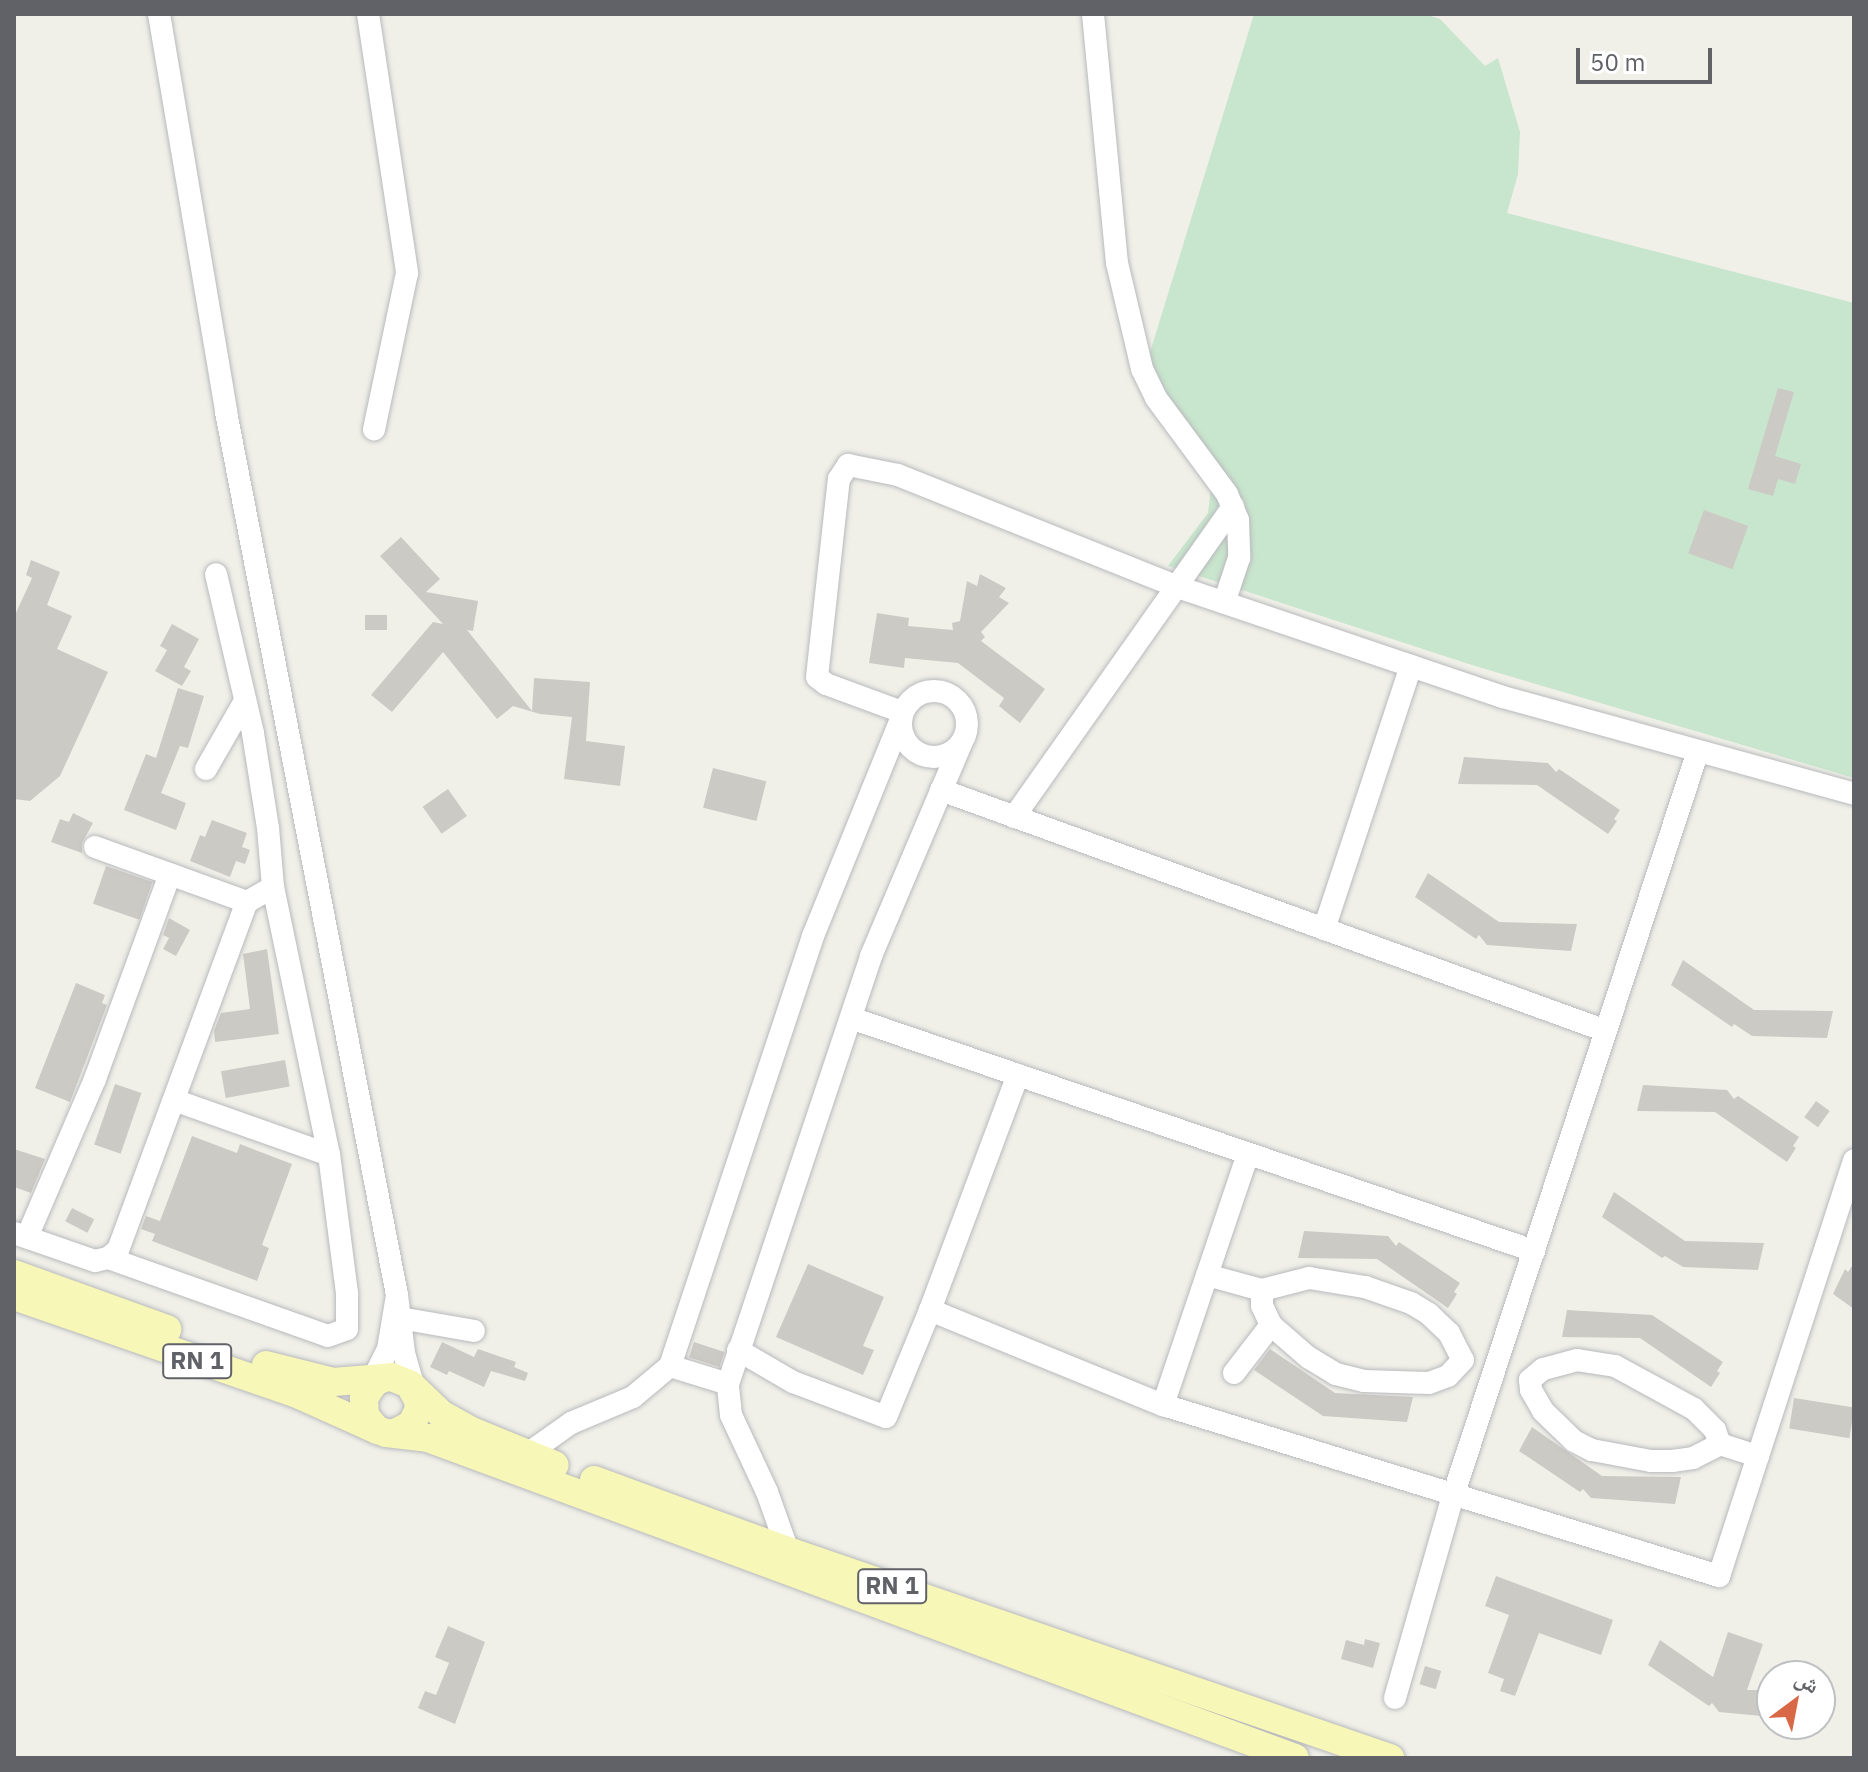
<!DOCTYPE html>
<html>
<head>
<meta charset="utf-8">
<style>
	body { margin:0 }
	#map { position:relative; width:1868px; height:1772px; overflow:hidden; background:#f0f0e9; font-family:"IBM Plex Sans","Noto Naskh Arabic",sans-serif }
	div>[style] { position:absolute }
	[style*='--x'] { left:calc(var(--x)*1px); top:calc(var(--y)*1px); width:calc(var(--w)*1px); rotate:calc(var(--a)*1deg) }
	.green>* { inset:0; background:#c8e5cd }
	.building>* { inset:0; background:#cccac5; transform-origin:0 0 }
	.roads { filter:drop-shadow(0 0 2px #b9b9bd) drop-shadow(0 0 2px #b9b9bd) }
	.minor>* { height:22px; margin:-11px; padding:0 11px; transform-origin:11px; border-radius:11px; background:#fff }
	.minor>.ring { margin:-11px; padding:0; box-sizing:content-box; background:none; border:22px solid #fff; border-radius:50% }
	.major>* { height:28px; margin:-14px; padding:0 14px; transform-origin:14px; border-radius:14px; background:#f7f7b7 }
	span { translate:-50% -50%; white-space:nowrap; text-align:center; line-height:1.15; -webkit-text-stroke:6px #fff; paint-order:stroke }
	.shield-label span { padding:2px 6px; background:#fff; border:2px solid; border-radius:6px; -webkit-text-stroke-width:0 }
	.shield-label { font-size:24px; color:#606267; font-weight:700 }
	.frame { position:absolute; inset:0; border:16px solid #606267; pointer-events:none }
	.north { position:absolute; left:1756px; top:1660px; width:80px; height:80px; box-sizing:border-box; background:#fff; border:2px solid #bfc0c2; border-radius:50%; rotate:32deg; font-size:22px; font-weight:700; line-height:32px; text-align:center; color:#606267 }
	.north::after { content:''; display:block; margin:auto; width:28px; height:36px; background:#d96946; clip-path:polygon(50% 0,100% 100%,50% 72%,0 100%) }
	.scale { position:absolute; left:1576px; top:48px; width:136px; height:36px; box-sizing:border-box; border:4px solid #606267; border-top:0; padding-left:10px; font-size:24px; line-height:28px; white-space:nowrap; color:#606267; -webkit-text-stroke:6px #fff; paint-order:stroke }
</style>
</head>
<body>
<div id="map">
	<div class="green">
		<i style="clip-path:polygon(1254px 14px,1424px 14px,1440px 19px,1485px 66px,1498px 58px,1520px 132px,1518px 174px,1507px 213px,1854px 303px,1854px 778px,1472px 665px,1168px 566px,1208px 513px,1213px 473px,1155px 386px,1148px 359px)"></i>
	</div>
	<div class="building">
		<i style="clip-path:polygon(1778px 388px,1794px 392px,1775px 456px,1801px 464px,1795px 484px,1778px 479px,1773px 496px,1748px 489px)"></i>
		<i style="left:1704px;top:510px;width:47px;height:46px;rotate:20deg"></i>
		<i style="clip-path:polygon(401px 537px,440px 579px,426px 592px,478px 601px,473px 631px,467px 630px,532px 711px,534px 678px,590px 682px,586px 741px,625px 746px,620px 786px,564px 779px,572px 717px,540px 714px,513px 706px,497px 719px,443px 652px,392px 712px,371px 695px,433px 622px,443px 624px,380px 556px)"></i>
		<i style="clip-path:polygon(31px 560px,60px 572px,47px 605px,72px 616px,57px 649px,108px 672px,60px 776px,30px 801px,14px 799px,14px 617px,32px 578px,26px 575px)"></i>
		<i style="clip-path:polygon(980px 574px,1006px 588px,999px 597px,1009px 603px,981px 632px,985px 637px,981px 641px,1045px 689px,1020px 723px,999px 706px,1004px 698px,958px 663px,905px 658px,904px 668px,869px 663px,877px 613px,909px 618px,908px 626px,953px 630px,952px 623px,960px 621px,967px 581px,977px 586px)"></i>
		<i style="left:387px;top:615px;width:15px;height:22px;rotate:90deg"></i>
		<i style="clip-path:polygon(172px 624px,199px 639px,184px 667px,191px 671px,182px 686px,155px 671px,167px 650px,160px 646px)"></i>
		<i style="clip-path:polygon(178px 688px,204px 696px,188px 748px,180px 746px,161px 793px,186px 803px,176px 830px,124px 810px,146px 754px,156px 758px)"></i>
		<i style="clip-path:polygon(1464px 757px,1548px 763px,1556px 772px,1559px 769px,1620px 810px,1614px 819px,1617px 821px,1608px 834px,1537px 785px,1458px 784px)"></i>
		<i style="left:713px;top:768px;width:55px;height:41px;rotate:14deg"></i>
		<i style="left:448px;top:789px;width:33px;height:31px;rotate:55deg"></i>
		<i style="clip-path:polygon(73px 813px,93px 823px,82px 843px,82px 853px,51px 842px,60px 819px,69px 822px)"></i>
		<i style="clip-path:polygon(212px 820px,247px 833px,242px 847px,250px 850px,245px 864px,236px 861px,230px 877px,190px 861px,200px 835px,205px 837px)"></i>
		<i style="left:106px;top:866px;width:49px;height:40px;rotate:19deg"></i>
		<i style="clip-path:polygon(1428px 873px,1499px 922px,1577px 924px,1571px 951px,1487px 945px,1479px 935px,1476px 939px,1415px 897px)"></i>
		<i style="clip-path:polygon(169px 918px,190px 930px,176px 956px,163px 949px,169px 938px,163px 935px)"></i>
		<i style="clip-path:polygon(267px 949px,279px 1034px,215px 1042px,214px 1031px,221px 1013px,250px 1009px,243px 954px)"></i>
		<i style="clip-path:polygon(1683px 960px,1754px 1010px,1833px 1011px,1827px 1038px,1752px 1036px,1734px 1024px,1732px 1027px,1671px 985px)"></i>
		<i style="clip-path:polygon(76px 983px,105px 995px,102px 1003px,107px 1005px,70px 1102px,35px 1088px)"></i>
		<i style="left:285px;top:1060px;width:27px;height:65px;rotate:80deg"></i>
		<i style="left:115px;top:1084px;width:28px;height:64px;rotate:19deg"></i>
		<i style="clip-path:polygon(1643px 1085px,1727px 1090px,1734px 1099px,1738px 1096px,1799px 1137px,1793px 1146px,1796px 1148px,1787px 1162px,1715px 1112px,1637px 1111px)"></i>
		<i style="left:1816px;top:1101px;width:17px;height:20px;rotate:36deg"></i>
		<i style="clip-path:polygon(192px 1136px,237px 1153px,240px 1144px,292px 1164px,262px 1245px,269px 1248px,257px 1281px,152px 1241px,155px 1234px,141px 1229px,146px 1216px,160px 1221px)"></i>
		<i style="clip-path:polygon(14px 1149px,45px 1159px,31px 1193px,14px 1187px)"></i>
		<i style="clip-path:polygon(1614px 1192px,1685px 1241px,1764px 1243px,1758px 1270px,1683px 1267px,1665px 1256px,1662px 1258px,1602px 1217px)"></i>
		<i style="left:72px;top:1208px;width:25px;height:15px;rotate:27deg"></i>
		<i style="clip-path:polygon(1304px 1231px,1388px 1236px,1396px 1246px,1399px 1242px,1460px 1283px,1454px 1292px,1457px 1294px,1448px 1308px,1377px 1259px,1298px 1258px)"></i>
		<i style="clip-path:polygon(1854px 1263px,1854px 1309px,1833px 1294px,1845px 1269px,1848px 1272px)"></i>
		<i style="clip-path:polygon(808px 1264px,884px 1297px,863px 1346px,874px 1350px,863px 1375px,776px 1337px)"></i>
		<i style="clip-path:polygon(1567px 1310px,1652px 1315px,1723px 1362px,1717px 1371px,1720px 1373px,1711px 1387px,1640px 1338px,1562px 1337px)"></i>
		<i style="clip-path:polygon(442px 1342px,474px 1357px,478px 1349px,516px 1362px,514px 1367px,528px 1373px,525px 1381px,491px 1371px,484px 1387px,449px 1371px,447px 1375px,430px 1367px)"></i>
		<i style="left:694px;top:1342px;width:32px;height:16px;rotate:18deg"></i>
		<i style="clip-path:polygon(1270px 1349px,1335px 1393px,1413px 1397px,1407px 1422px,1323px 1416px,1254px 1370px)"></i>
		<i style="left:1794px;top:1398px;width:61px;height:31px;rotate:9deg"></i>
		<i style="clip-path:polygon(1532px 1427px,1602px 1476px,1681px 1477px,1675px 1504px,1591px 1498px,1583px 1489px,1580px 1492px,1519px 1451px)"></i>
		<i style="clip-path:polygon(1496px 1576px,1613px 1620px,1601px 1655px,1539px 1633px,1515px 1696px,1500px 1691px,1504px 1679px,1488px 1673px,1509px 1615px,1485px 1606px)"></i>
		<i style="clip-path:polygon(448px 1626px,485px 1642px,455px 1724px,418px 1708px,425px 1691px,436px 1695px,449px 1663px,435px 1657px)"></i>
		<i style="clip-path:polygon(1728px 1632px,1763px 1644px,1747px 1690px,1772px 1690px,1772px 1717px,1719px 1712px,1712px 1703px,1709px 1706px,1648px 1665px,1660px 1640px,1713px 1677px)"></i>
		<i style="clip-path:polygon(1365px 1639px,1380px 1643px,1373px 1668px,1341px 1659px,1346px 1640px,1364px 1645px)"></i>
		<i style="left:1425px;top:1666px;width:17px;height:19px;rotate:17deg"></i>
	</div>
	<div class="roads">
		<div class="minor">
			<i style="--x:159;--y:14;--w:404;--a:80.4"></i>
			<i style="--x:226;--y:412;--w:899;--a:79.04"></i>
			<i style="--x:368;--y:14;--w:262;--a:81.4"></i>
			<i style="--x:407;--y:273;--w:160;--a:101.9"></i>
			<i style="--x:1093;--y:14;--w:250;--a:84.5"></i>
			<i style="--x:1117;--y:263;--w:109;--a:76.7"></i>
			<i style="--x:1142;--y:369;--w:32;--a:64"></i>
			<i style="--x:1156;--y:398;--w:119;--a:53.5"></i>
			<i style="--x:1227;--y:494;--w:28;--a:67"></i>
			<i style="--x:1238;--y:520;--w:38;--a:88"></i>
			<i style="--x:1239;--y:558;--w:47;--a:108.4"></i>
			<i class="ring" style="left:901px;top:691px;width:44px;height:44px"></i>
			<i style="--x:902;--y:712;--w:81;--a:-159.8"></i>
			<i style="--x:826;--y:684;--w:11;--a:-142"></i>
			<i style="--x:817;--y:677;--w:199;--a:-83.7"></i>
			<i style="--x:839;--y:479;--w:17;--a:-57"></i>
			<i style="--x:848;--y:465;--w:51;--a:11.3"></i>
			<i style="--x:898;--y:475;--w:298;--a:21.8"></i>
			<i style="--x:1175;--y:586;--w:346;--a:18.7"></i>
			<i style="--x:1503;--y:697;--w:364;--a:15.4"></i>
			<i style="--x:206;--y:769;--w:78;--a:-60.2"></i>
			<i style="--x:941;--y:790;--w:707;--a:19.92"></i>
			<i style="--x:1014;--y:817;--w:380;--a:-54.8"></i>
			<i style="--x:95;--y:847;--w:162;--a:19.9"></i>
			<i style="--x:1324;--y:929;--w:277;--a:-71.7"></i>
			<i style="--x:851;--y:1018;--w:722;--a:18.84"></i>
			<i style="--x:174;--y:1100;--w:164;--a:19.5"></i>
			<i style="--x:14;--y:1233;--w:86;--a:19.1"></i>
			<i style="--x:95;--y:1261;--w:13;--a:-13"></i>
			<i style="--x:108;--y:1258;--w:13;--a:-39"></i>
			<i style="--x:118;--y:1250;--w:371;--a:-69.7"></i>
			<i style="--x:247;--y:902;--w:30;--a:-30"></i>
			<i style="--x:27;--y:1237;--w:172;--a:-66.7"></i>
			<i style="--x:95;--y:1079;--w:218;--a:-69.9"></i>
			<i style="--x:108;--y:1258;--w:233;--a:19.5"></i>
			<i style="--x:328;--y:1336;--w:20;--a:-20"></i>
			<i style="--x:347;--y:1329;--w:36;--a:-90"></i>
			<i style="--x:347;--y:1293;--w:139;--a:-97.4"></i>
			<i style="--x:329;--y:1155;--w:274;--a:-101.8"></i>
			<i style="--x:273;--y:887;--w:59;--a:-94.8"></i>
			<i style="--x:268;--y:828;--w:96;--a:-99"></i>
			<i style="--x:253;--y:733;--w:163;--a:-103.1"></i>
			<i style="--x:1207;--y:1275;--w:57;--a:15.3"></i>
			<i style="--x:1262;--y:1290;--w:49;--a:-14.3"></i>
			<i style="--x:1309;--y:1278;--w:57;--a:9.1"></i>
			<i style="--x:1365;--y:1287;--w:49;--a:19.2"></i>
			<i style="--x:1411;--y:1303;--w:21;--a:31"></i>
			<i style="--x:1429;--y:1314;--w:28;--a:44"></i>
			<i style="--x:1449;--y:1333;--w:30;--a:63"></i>
			<i style="--x:1463;--y:1360;--w:22;--a:133"></i>
			<i style="--x:1448;--y:1376;--w:20;--a:160"></i>
			<i style="--x:1429;--y:1383;--w:65;--a:-178.2"></i>
			<i style="--x:1364;--y:1381;--w:29;--a:-166"></i>
			<i style="--x:1336;--y:1374;--w:31;--a:-149"></i>
			<i style="--x:1309;--y:1358;--w:50;--a:-139"></i>
			<i style="--x:1271;--y:1325;--w:21;--a:-115"></i>
			<i style="--x:1262;--y:1306;--w:16;--a:-90"></i>
			<i style="--x:930;--y:1310;--w:251;--a:-69.5"></i>
			<i style="--x:394;--y:1317;--w:81;--a:9.9"></i>
			<i style="--x:738;--y:1350;--w:64;--a:30.2"></i>
			<i style="--x:793;--y:1382;--w:99;--a:20.6"></i>
			<i style="--x:886;--y:1417;--w:116;--a:-67.6"></i>
			<i style="--x:930;--y:1310;--w:252;--a:22.2"></i>
			<i style="--x:1163;--y:1405;--w:582;--a:17.1"></i>
			<i style="--x:1719;--y:1576;--w:437;--a:-72"></i>
			<i style="--x:670;--y:1366;--w:61;--a:17.2"></i>
			<i style="--x:1234;--y:1373;--w:61;--a:-52.4"></i>
			<i style="--x:368;--y:1389;--w:45;--a:-63.4"></i>
			<i style="--x:388;--y:1349;--w:55;--a:-80.5"></i>
			<i style="--x:397;--y:1295;--w:58;--a:83.1"></i>
			<i style="--x:404;--y:1353;--w:40;--a:74"></i>
			<i style="--x:1163;--y:1405;--w:265;--a:-71.3"></i>
			<i style="--x:1720;--y:1444;--w:15;--a:-110"></i>
			<i style="--x:1715;--y:1430;--w:30;--a:-135"></i>
			<i style="--x:1694;--y:1409;--w:90;--a:-151.4"></i>
			<i style="--x:1615;--y:1366;--w:38;--a:-171"></i>
			<i style="--x:1577;--y:1360;--w:35;--a:165"></i>
			<i style="--x:1543;--y:1369;--w:17;--a:140"></i>
			<i style="--x:1530;--y:1380;--w:10;--a:84"></i>
			<i style="--x:1531;--y:1390;--w:24;--a:60"></i>
			<i style="--x:1543;--y:1411;--w:43;--a:44.1"></i>
			<i style="--x:1574;--y:1441;--w:20;--a:27"></i>
			<i style="--x:1592;--y:1450;--w:60;--a:10.6"></i>
			<i style="--x:1651;--y:1461;--w:21;--a:0"></i>
			<i style="--x:1672;--y:1461;--w:21;--a:-8"></i>
			<i style="--x:1693;--y:1458;--w:30;--a:-27"></i>
			<i style="--x:1720;--y:1444;--w:40;--a:18"></i>
			<i style="--x:526;--y:1455;--w:55;--a:-35.4"></i>
			<i style="--x:571;--y:1423;--w:67;--a:-22.8"></i>
			<i style="--x:633;--y:1397;--w:48;--a:-40"></i>
			<i style="--x:670;--y:1366;--w:453;--a:-71.6"></i>
			<i style="--x:813;--y:936;--w:234;--a:-67.9"></i>
			<i style="--x:788;--y:1551;--w:63;--a:-109.6"></i>
			<i style="--x:767;--y:1492;--w:85;--a:-115.1"></i>
			<i style="--x:731;--y:1415;--w:31;--a:-96"></i>
			<i style="--x:728;--y:1384;--w:451;--a:-71.5"></i>
			<i style="--x:871;--y:956;--w:230;--a:-67"></i>
			<i style="--x:1395;--y:1698;--w:210;--a:-74"></i>
			<i style="--x:1453;--y:1496;--w:784;--a:-71.8"></i>
		</div>
		<div class="major">
			<i style="--x:14;--y:1274;--w:163;--a:19.8"></i>
			<i style="--x:14;--y:1296;--w:299;--a:19.1"></i>
			<i style="--x:297;--y:1394;--w:88;--a:24.2"></i>
			<i style="--x:266;--y:1365;--w:69;--a:14.2"></i>
			<i style="--x:333;--y:1382;--w:50;--a:-4.6"></i>
			<i style="--x:411;--y:1385;--w:42;--a:44"></i>
			<i style="--x:441;--y:1414;--w:38;--a:29"></i>
			<i style="--x:474;--y:1432;--w:87;--a:22.2"></i>
			<i style="--x:395;--y:1433;--w:18;--a:-27"></i>
			<i style="--x:411;--y:1425;--w:18;--a:-63"></i>
			<i style="--x:419;--y:1409;--w:9;--a:-96"></i>
			<i style="--x:418;--y:1400;--w:18;--a:-119"></i>
			<i style="--x:409;--y:1384;--w:18;--a:-158"></i>
			<i style="--x:392;--y:1377;--w:9;--a:174"></i>
			<i style="--x:383;--y:1378;--w:10;--a:151"></i>
			<i style="--x:374;--y:1383;--w:18;--a:124"></i>
			<i style="--x:364;--y:1398;--w:18;--a:87"></i>
			<i style="--x:365;--y:1416;--w:18;--a:49"></i>
			<i style="--x:377;--y:1430;--w:9;--a:18"></i>
			<i style="--x:386;--y:1433;--w:42;--a:6.8"></i>
			<i style="--x:428;--y:1438;--w:924;--a:20.26"></i>
			<i style="--x:594;--y:1480;--w:207;--a:20.1"></i>
			<i style="--x:788;--y:1551;--w:637;--a:18.98"></i>
		</div>
	</div>
	<div class="shield-label">
		<span style="left:197px;top:1361px">RN 1</span>
		<span style="left:892px;top:1586px">RN 1</span>
	</div>
	<div class="frame"></div>
	<div class="north">ش</div>
	<div class="scale">50 m</div>
</div>
</body>
</html>
